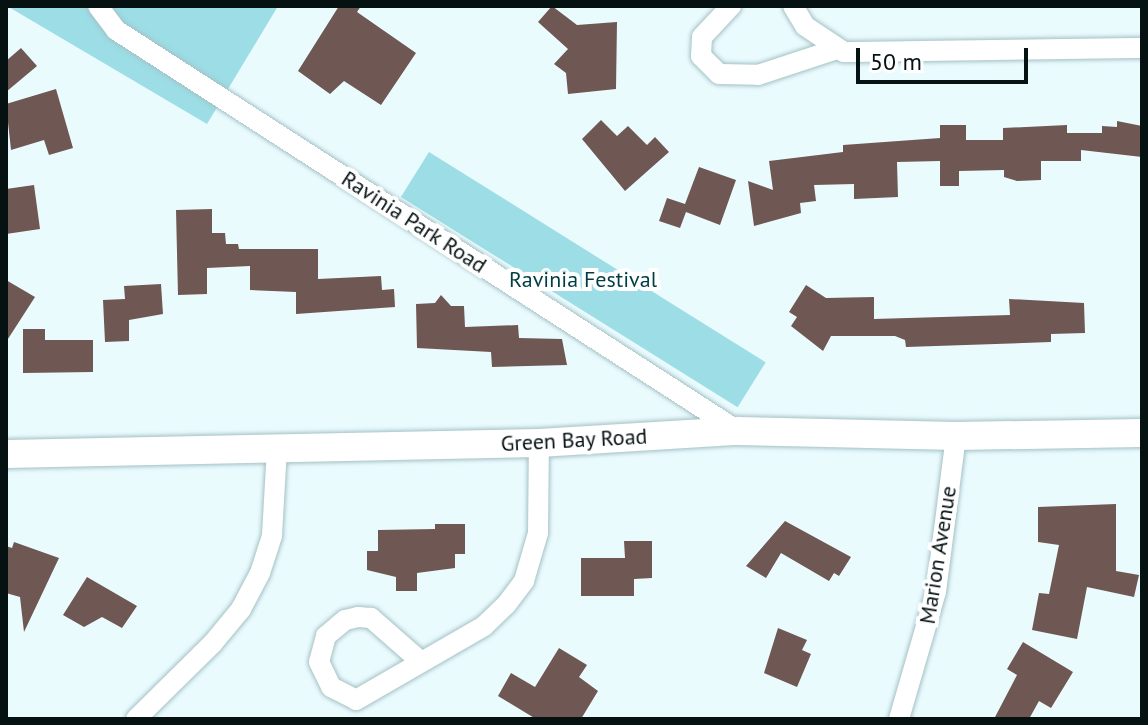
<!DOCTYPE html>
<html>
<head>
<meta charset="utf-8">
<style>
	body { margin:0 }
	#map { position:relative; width:1148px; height:725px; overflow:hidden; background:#eafbfe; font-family:"PT Sans",sans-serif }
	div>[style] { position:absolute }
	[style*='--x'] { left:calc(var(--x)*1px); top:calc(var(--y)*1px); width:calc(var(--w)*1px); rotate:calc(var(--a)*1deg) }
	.green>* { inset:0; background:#9cdde6; transform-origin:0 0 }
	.building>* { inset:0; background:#6f5753 }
	.roads { filter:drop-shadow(0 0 2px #a4c1c5) drop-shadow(0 0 2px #a4c1c5) }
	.street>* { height:20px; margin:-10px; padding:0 10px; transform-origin:10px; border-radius:10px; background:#fff }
	.secondary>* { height:28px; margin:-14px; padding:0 14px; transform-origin:14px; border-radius:14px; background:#fff }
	span { translate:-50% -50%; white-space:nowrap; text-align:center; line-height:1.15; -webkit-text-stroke:8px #fff; paint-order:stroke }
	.street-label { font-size:22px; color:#061112 }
	.park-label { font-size:22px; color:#003e45 }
	.frame { position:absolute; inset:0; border:8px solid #061112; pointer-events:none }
	.scale { position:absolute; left:856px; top:48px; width:172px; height:36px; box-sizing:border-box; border:4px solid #061112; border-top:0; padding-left:10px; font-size:24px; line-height:28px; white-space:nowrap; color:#061112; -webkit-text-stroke:6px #fff; paint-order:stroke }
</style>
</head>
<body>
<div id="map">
	<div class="green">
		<i style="clip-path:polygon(7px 6px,278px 6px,207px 124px)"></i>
		<i style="left:429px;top:152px;width:397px;height:53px;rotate:32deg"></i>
	</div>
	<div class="building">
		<i style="clip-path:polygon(339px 6px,361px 6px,357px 12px,416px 53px,381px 105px,344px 81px,330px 94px,298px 71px)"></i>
		<i style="clip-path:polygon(552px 6px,577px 25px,617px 22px,616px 89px,568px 94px,566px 73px,554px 64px,568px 49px,538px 22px)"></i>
		<i style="clip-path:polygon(21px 48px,37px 66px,6px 92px,6px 61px)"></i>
		<i style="clip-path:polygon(56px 89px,73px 148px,49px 155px,44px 140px,11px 150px,6px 104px)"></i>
		<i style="clip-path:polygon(601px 120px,617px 136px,628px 126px,647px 145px,655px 137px,669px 152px,625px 191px,582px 139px)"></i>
		<i style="clip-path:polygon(1117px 121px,1142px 126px,1142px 157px,1081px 150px,1081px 161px,1041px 161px,1041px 180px,1017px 181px,1004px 177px,1004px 170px,959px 171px,959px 186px,940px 186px,940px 161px,897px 162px,898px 197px,854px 199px,854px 184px,814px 185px,816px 201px,800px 203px,801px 213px,754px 226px,748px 181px,773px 190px,769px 161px,843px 152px,843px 145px,940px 138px,940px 125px,966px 125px,966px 140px,1003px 140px,1003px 128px,1067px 125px,1067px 133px,1102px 133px,1102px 126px,1117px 127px)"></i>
		<i style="clip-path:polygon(699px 167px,736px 180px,720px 225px,686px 212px,680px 228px,659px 221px,667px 198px,685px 204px)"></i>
		<i style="clip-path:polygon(34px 185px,40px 229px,6px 234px,6px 189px)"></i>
		<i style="clip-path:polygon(212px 209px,212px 233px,225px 233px,226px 244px,238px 244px,239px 249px,318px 249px,318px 279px,381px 276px,382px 290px,394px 289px,395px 307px,296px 314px,296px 292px,250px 290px,250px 266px,207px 268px,207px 294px,178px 295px,176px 210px)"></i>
		<i style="clip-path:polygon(6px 280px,35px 297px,6px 342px)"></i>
		<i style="clip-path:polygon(161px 284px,163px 314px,129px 320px,129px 341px,105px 342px,103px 300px,125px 299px,124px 286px)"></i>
		<i style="clip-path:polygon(806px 285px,826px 298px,874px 297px,874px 319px,1010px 315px,1009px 299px,1084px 303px,1085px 333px,1051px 334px,1051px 342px,906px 347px,905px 340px,895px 336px,831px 336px,823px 351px,791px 326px,797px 317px,789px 312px)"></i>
		<i style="clip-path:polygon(441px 295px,451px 306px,464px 306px,465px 327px,518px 325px,519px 338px,562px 339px,567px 365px,492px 367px,491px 352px,417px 348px,416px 304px,435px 303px)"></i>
		<i style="clip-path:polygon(23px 329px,45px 329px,45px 340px,93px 340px,93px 372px,23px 373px)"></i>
		<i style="clip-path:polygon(1116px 504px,1116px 571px,1139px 575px,1134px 597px,1087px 587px,1077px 639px,1032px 630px,1039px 593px,1049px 594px,1059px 545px,1038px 542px,1038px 507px)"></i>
		<i style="clip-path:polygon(785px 521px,851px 557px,839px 576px,834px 573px,829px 581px,781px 553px,766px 578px,746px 566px)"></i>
		<i style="clip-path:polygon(435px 524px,465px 524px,465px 554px,455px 554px,455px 568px,417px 573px,417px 591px,396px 591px,396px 577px,367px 570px,367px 551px,378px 551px,378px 530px,435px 529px)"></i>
		<i style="clip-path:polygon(624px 541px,652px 541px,652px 578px,634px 579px,634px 596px,581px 596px,581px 558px,625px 558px)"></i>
		<i style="clip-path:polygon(14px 542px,59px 558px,24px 632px,20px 597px,6px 593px,6px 546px,12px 548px)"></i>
		<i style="clip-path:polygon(87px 577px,137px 606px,122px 628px,102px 617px,84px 627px,63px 615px)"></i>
		<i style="clip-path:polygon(778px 628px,807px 640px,802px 650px,811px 654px,797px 687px,764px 673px)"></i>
		<i style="clip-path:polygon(1023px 642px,1073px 672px,1051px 708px,1039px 701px,1029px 719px,994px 719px,1017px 675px,1007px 669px)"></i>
		<i style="clip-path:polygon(559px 648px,587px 665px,579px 677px,598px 691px,581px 719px,536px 719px,498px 696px,511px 673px,535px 687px)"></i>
	</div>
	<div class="roads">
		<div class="street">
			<i style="--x:98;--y:6;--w:30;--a:53"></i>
			<i style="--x:116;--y:30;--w:740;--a:32.81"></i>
			<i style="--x:731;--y:6;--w:42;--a:133.1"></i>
			<i style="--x:702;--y:37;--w:19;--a:93"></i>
			<i style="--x:701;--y:56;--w:25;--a:45"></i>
			<i style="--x:719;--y:74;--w:39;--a:1"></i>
			<i style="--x:758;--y:75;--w:80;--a:-18.2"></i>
			<i style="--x:793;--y:6;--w:23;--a:59"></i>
			<i style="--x:805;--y:26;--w:47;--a:33.7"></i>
			<i style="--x:844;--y:52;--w:298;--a:-0.8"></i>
			<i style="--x:419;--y:660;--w:64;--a:-138.8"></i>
			<i style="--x:371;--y:618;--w:13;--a:-176"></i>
			<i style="--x:358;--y:617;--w:13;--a:167"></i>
			<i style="--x:345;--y:620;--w:25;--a:140"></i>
			<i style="--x:326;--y:636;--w:27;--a:105"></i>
			<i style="--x:319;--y:662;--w:28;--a:64"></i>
			<i style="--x:331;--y:687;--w:28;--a:27"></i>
			<i style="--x:356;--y:700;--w:148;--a:-30"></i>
			<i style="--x:484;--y:626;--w:30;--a:-44"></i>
			<i style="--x:506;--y:605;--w:30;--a:-53"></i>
			<i style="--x:524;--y:581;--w:50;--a:-73.7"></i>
			<i style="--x:538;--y:533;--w:90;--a:-89.4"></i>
			<i style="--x:136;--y:719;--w:108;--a:-44.6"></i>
			<i style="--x:213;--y:643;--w:44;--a:-50.5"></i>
			<i style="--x:241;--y:609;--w:41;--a:-62.2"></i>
			<i style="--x:260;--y:573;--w:40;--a:-72"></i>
			<i style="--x:272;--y:535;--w:86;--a:-86.7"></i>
			<i style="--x:899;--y:719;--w:132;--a:-73.8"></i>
			<i style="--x:936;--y:592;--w:157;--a:-82.7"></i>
		</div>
		<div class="secondary">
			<i style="--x:6;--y:454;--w:533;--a:-1.18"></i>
			<i style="--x:539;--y:443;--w:199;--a:-3.5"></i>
			<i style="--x:738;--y:431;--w:218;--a:1.3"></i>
			<i style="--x:956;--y:436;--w:186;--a:-0.9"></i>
		</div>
	</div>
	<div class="street-label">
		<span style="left:414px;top:222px;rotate:33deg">Ravinia Park Road</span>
		<span style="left:574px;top:440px;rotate:-3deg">Green Bay Road</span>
		<span style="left:938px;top:555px;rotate:-81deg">Marion Avenue</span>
	</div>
	<div class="park-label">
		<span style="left:583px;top:280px">Ravinia Festival</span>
	</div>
	<div class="frame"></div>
	<div class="scale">50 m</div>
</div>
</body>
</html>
